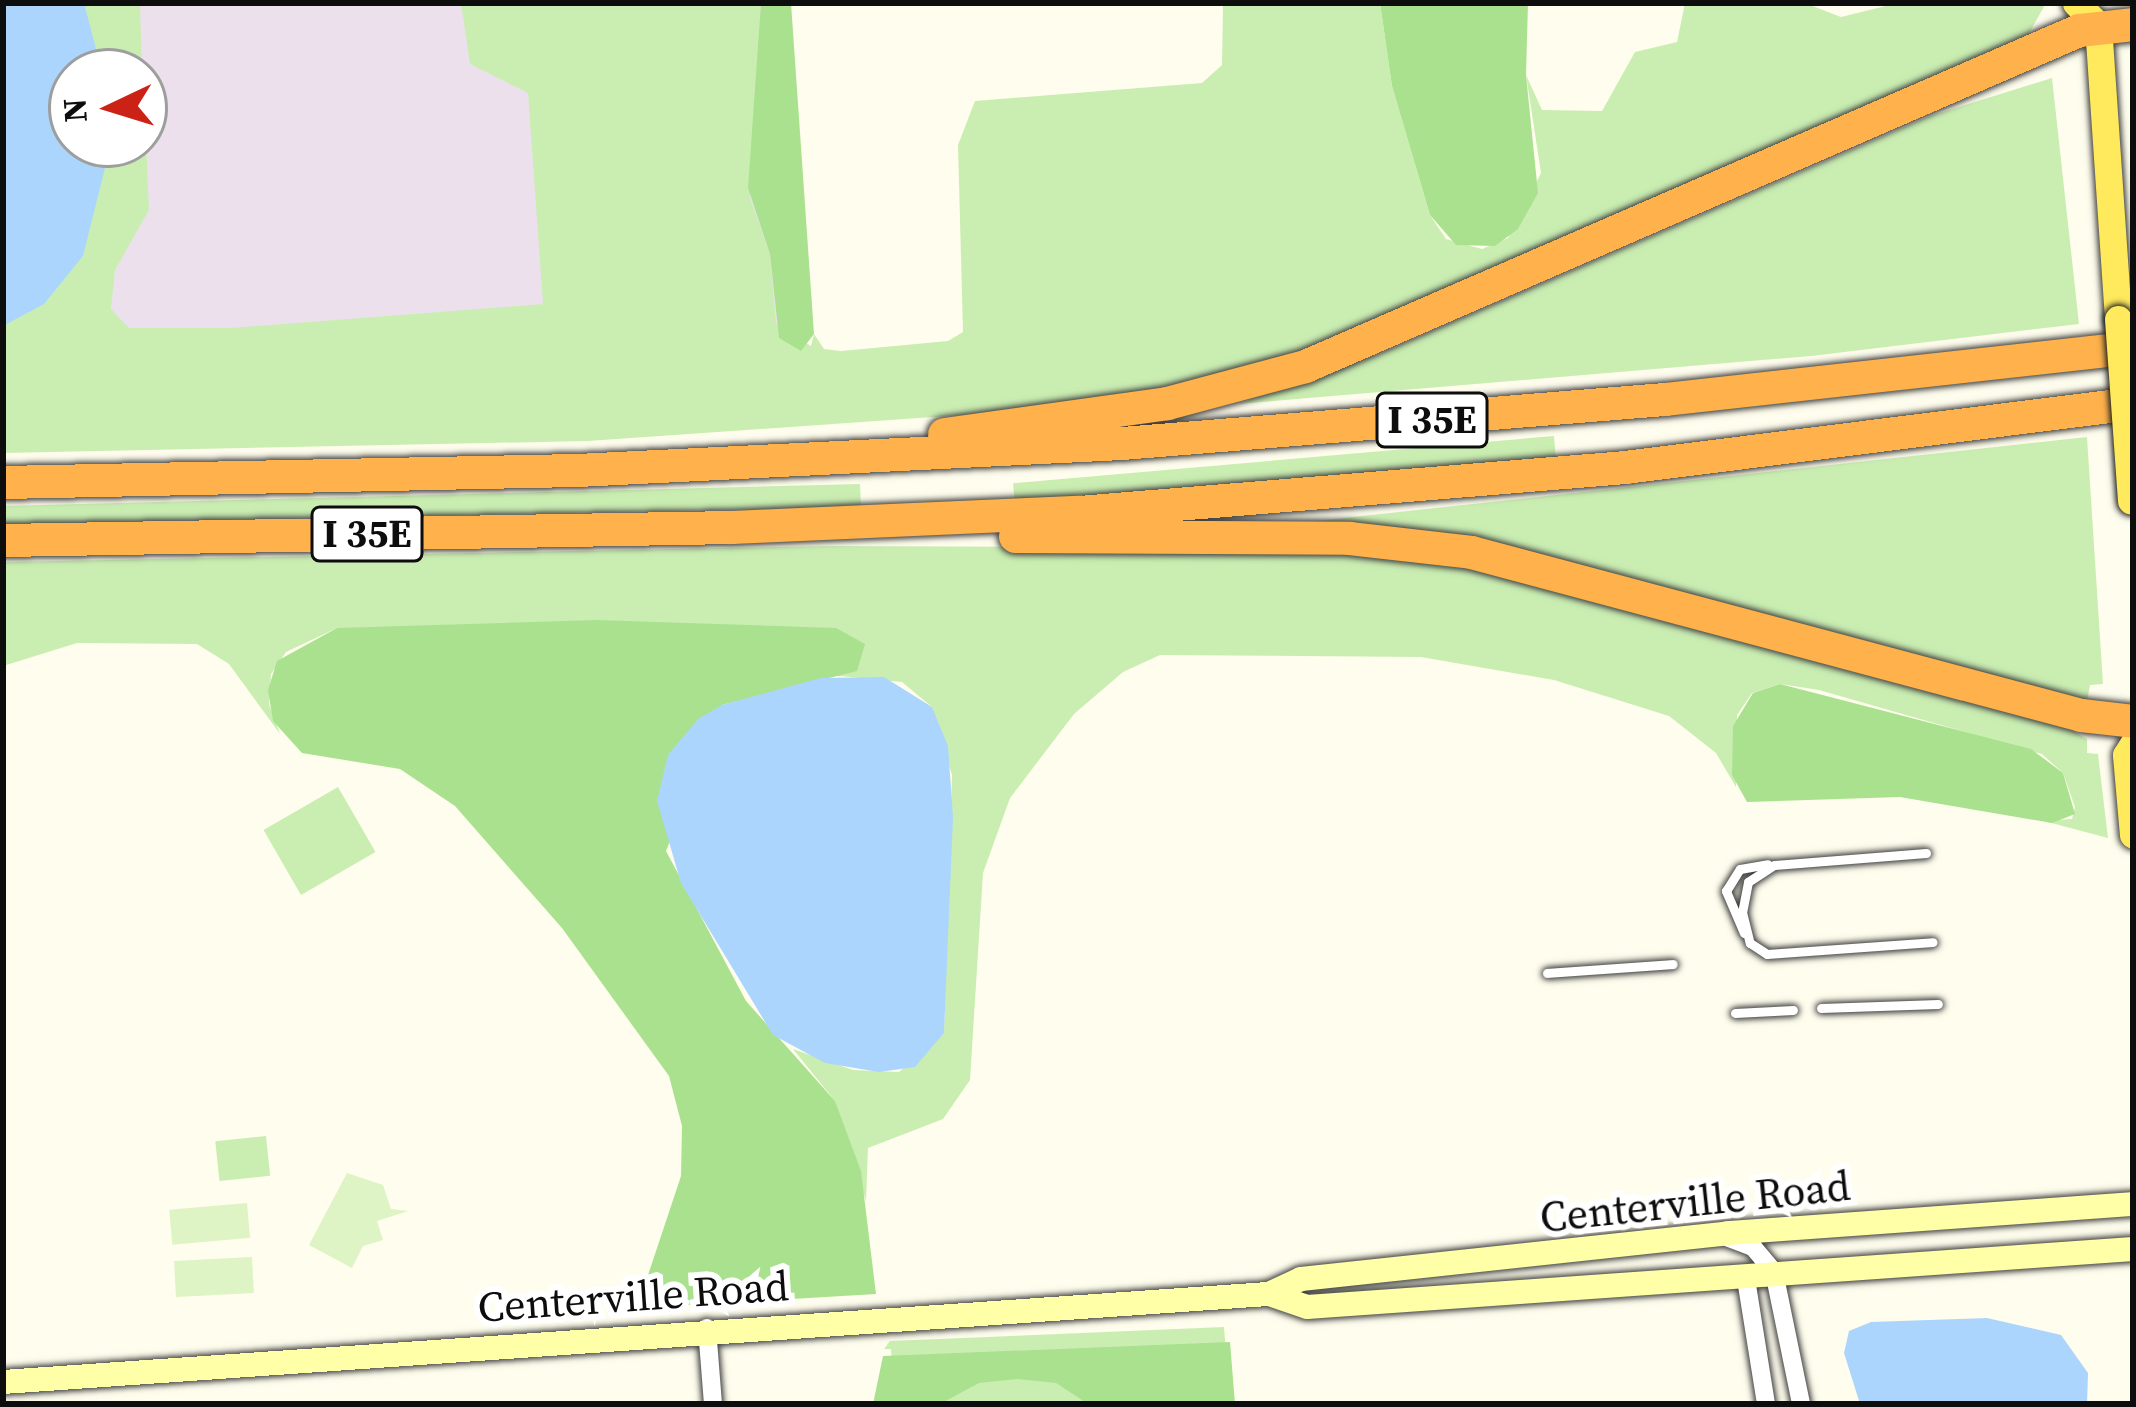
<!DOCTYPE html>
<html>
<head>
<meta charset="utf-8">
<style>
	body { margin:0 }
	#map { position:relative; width:2136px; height:1407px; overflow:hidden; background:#fffded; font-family:"Source Serif 4",serif }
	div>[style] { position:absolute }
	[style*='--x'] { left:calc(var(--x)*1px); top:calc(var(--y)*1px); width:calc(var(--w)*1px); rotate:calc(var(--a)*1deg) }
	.industrial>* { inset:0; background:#ede0ed }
	.green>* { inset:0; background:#caeeb2; transform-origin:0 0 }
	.forest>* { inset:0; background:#aae18f }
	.pitch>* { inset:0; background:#def4c4; transform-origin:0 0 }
	.water>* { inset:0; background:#abd5fd }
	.roads { filter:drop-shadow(0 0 3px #404040) drop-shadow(0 0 3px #404040) }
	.service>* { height:9px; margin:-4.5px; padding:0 4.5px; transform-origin:4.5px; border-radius:4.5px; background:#fff }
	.minor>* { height:18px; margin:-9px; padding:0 9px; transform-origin:9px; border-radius:9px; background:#fff }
	.secondary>* { height:24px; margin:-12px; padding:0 12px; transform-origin:12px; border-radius:12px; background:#ffffa8 }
	.primary>* { height:27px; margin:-13.5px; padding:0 13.5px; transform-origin:13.5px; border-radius:13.5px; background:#ffea5d }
	.motorway>* { height:33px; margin:-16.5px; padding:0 16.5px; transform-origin:16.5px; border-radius:16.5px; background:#ffb24b }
	.bridges { filter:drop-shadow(0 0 3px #1e1e1e) drop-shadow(0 0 3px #1e1e1e) }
	.primary-bridge>* { height:27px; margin:-13.5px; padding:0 13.5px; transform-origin:13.5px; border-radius:13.5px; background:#ffea5d }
	span { translate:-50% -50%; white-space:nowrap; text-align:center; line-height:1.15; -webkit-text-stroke:12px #fff; paint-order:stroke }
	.shield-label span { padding:3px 9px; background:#fff; border:3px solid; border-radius:9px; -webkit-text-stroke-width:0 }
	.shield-label { font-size:39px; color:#0d0d0d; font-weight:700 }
	.street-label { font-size:42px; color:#0d0d0d }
	.frame { position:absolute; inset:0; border:6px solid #0d0d0d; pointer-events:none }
	.north { position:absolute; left:48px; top:48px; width:120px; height:120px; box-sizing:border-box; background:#fff; border:3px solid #9e9e9e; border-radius:50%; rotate:266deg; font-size:33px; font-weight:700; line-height:48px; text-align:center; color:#0d0d0d }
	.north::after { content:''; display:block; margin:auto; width:42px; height:54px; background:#cc2216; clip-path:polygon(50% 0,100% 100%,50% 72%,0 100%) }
</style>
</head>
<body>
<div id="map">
	<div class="industrial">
		<i style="clip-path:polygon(evenodd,3px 3px,782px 3px,809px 408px,3px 442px,3px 3px,72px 72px,144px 72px,144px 144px,72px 144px,72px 72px)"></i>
	</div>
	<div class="green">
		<i style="clip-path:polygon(3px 3px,140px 3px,142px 72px,72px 72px,72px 144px,144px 144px,144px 98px,149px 210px,115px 270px,111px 309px,129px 328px,231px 328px,543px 304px,528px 93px,470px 64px,461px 3px,761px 3px,750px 198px,770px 254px,776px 324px,811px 346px,814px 334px,824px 349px,841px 351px,948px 341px,963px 332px,958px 145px,975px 101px,1202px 83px,1222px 65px,1223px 3px,1380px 3px,1392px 86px,1430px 215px,1446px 239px,1482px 249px,1508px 238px,1541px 173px,1526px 75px,1542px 110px,1602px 111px,1635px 52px,1677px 42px,1685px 3px,1805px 3px,1841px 17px,1898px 3px,2046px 3px,2027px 37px,1244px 376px,990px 413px,588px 441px,3px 453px)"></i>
		<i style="clip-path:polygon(2052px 78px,2079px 324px,1811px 356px,1238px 404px,1377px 355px,1930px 116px)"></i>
		<i style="left:1554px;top:436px;width:22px;height:543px;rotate:85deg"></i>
		<i style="clip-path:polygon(2087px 437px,2103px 684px,2090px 685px,2087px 701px,1280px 525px)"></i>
		<i style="clip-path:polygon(860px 484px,861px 507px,3px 524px,3px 506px)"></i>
		<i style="clip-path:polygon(831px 546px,1281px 548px,1477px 567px,2059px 723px,2087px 739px,2087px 753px,2098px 754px,2108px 838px,2044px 821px,2072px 819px,2075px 807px,2063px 773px,2042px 754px,1819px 690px,1780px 684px,1752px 693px,1737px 715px,1736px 787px,1716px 753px,1669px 716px,1554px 680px,1421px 657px,1160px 655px,1123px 672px,1074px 714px,1010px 798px,983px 873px,970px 1080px,943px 1119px,868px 1148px,866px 1201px,835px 1101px,793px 1049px,853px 1070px,899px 1072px,944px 1033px,952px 775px,932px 707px,902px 682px,337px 628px,286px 652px,271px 674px,269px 704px,280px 734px,229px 664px,197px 644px,77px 643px,3px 666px,3px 562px)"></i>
		<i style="left:338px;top:787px;width:75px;height:86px;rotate:60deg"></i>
		<i style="left:266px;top:1136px;width:40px;height:51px;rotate:84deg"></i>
		<i style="clip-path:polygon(1224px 1327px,1230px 1404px,894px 1404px,891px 1349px,884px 1349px,890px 1341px)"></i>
	</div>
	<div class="forest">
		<i style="clip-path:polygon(761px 3px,791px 3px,814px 334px,801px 351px,779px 338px,770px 254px,748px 188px)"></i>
		<i style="clip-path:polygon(1380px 3px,1528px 3px,1526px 75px,1538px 193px,1518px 229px,1495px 246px,1456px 245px,1430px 215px,1392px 86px)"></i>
		<i style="clip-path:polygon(596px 620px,836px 628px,865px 644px,857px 671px,722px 705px,666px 851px,746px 1001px,835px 1101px,861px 1171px,876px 1294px,637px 1308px,681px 1176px,682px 1126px,669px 1076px,562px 928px,455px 806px,400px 769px,302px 753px,273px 721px,268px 690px,277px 661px,337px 628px)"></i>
		<i style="clip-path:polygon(1780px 684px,2031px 749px,2063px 773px,2075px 814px,2052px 823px,1900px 797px,1747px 802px,1732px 775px,1733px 726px,1753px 693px)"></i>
		<i style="clip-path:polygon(1230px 1342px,1235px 1404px,1088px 1404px,1056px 1383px,1017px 1379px,979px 1383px,940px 1404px,873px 1404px,883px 1356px)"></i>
	</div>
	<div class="pitch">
		<i style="clip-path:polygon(347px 1173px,383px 1185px,391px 1209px,408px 1211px,377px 1221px,383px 1240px,363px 1246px,352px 1268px,309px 1245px)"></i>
		<i style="left:247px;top:1203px;width:35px;height:78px;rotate:85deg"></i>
		<i style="left:252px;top:1257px;width:36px;height:78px;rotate:87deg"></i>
	</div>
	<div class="water">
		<i style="clip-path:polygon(3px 3px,84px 3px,102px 72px,72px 72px,72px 144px,111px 144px,83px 256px,44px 304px,3px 326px)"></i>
		<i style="clip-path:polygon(884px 677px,932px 707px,948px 746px,953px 817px,944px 1033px,915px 1067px,879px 1072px,825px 1063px,773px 1035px,681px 883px,657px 801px,668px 755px,698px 719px,722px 705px,821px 678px)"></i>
		<i style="clip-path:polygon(1987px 1318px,2061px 1335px,2088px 1373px,2087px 1404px,1860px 1404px,1844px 1353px,1849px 1331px,1871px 1322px)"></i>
	</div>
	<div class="roads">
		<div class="service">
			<i style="--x:1926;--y:853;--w:152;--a:175.5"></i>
			<i style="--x:1774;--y:865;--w:31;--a:147"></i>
			<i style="--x:1748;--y:882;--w:31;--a:101"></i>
			<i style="--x:1742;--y:912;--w:32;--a:76"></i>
			<i style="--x:1750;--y:943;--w:20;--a:33"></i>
			<i style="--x:1767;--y:954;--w:166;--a:-4.1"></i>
			<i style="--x:1744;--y:933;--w:46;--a:-113.2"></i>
			<i style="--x:1726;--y:891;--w:26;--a:-58"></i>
			<i style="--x:1740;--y:869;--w:28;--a:-10"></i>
			<i style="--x:1547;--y:973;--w:126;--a:-4.1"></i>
			<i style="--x:1821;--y:1008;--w:117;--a:-2"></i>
			<i style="--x:1735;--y:1013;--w:58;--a:-3"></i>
		</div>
		<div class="minor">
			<i style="--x:1724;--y:1236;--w:31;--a:21"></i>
			<i style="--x:1753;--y:1247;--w:33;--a:50"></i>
			<i style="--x:1774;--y:1272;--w:135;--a:78.4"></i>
			<i style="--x:1746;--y:1279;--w:127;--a:80.9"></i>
			<i style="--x:707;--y:1328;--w:76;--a:85.5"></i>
		</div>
		<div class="secondary">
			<i style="--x:1269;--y:1294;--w:40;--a:18.9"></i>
			<i style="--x:1307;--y:1307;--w:828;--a:-4.02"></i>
			<i style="--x:3;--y:1382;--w:1269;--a:-3.98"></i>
			<i style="--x:1269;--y:1294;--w:35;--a:-25"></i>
			<i style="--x:1301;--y:1279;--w:429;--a:-6.1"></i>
			<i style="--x:1728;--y:1233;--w:406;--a:-4.1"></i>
		</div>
		<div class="primary">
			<i style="--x:2076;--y:3;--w:31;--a:45"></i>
			<i style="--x:2098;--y:25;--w:295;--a:86.1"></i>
			<i style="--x:2133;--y:744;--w:13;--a:122"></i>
			<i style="--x:2126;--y:755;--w:80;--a:85"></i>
		</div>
		<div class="motorway">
			<i style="--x:944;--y:434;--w:225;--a:-7.9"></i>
			<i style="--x:1167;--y:403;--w:143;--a:-15"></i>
			<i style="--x:1305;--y:366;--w:844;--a:-23.47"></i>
			<i style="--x:2079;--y:30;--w:54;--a:-6.3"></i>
			<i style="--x:3;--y:482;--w:574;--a:-1.2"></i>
			<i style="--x:577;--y:470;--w:546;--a:-2.84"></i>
			<i style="--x:1122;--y:443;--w:544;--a:-4.64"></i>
			<i style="--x:1664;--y:399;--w:472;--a:-6.3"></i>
			<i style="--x:1015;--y:536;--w:334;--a:0.3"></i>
			<i style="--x:1349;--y:538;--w:123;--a:6.5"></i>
			<i style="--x:1471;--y:552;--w:631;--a:14.96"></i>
			<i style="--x:2081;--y:715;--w:52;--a:6.6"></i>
			<i style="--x:3;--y:540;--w:728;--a:-1.02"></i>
			<i style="--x:731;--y:527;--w:348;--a:-2.5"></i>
			<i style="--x:1079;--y:512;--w:548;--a:-4.71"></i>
			<i style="--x:1625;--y:467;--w:512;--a:-7.18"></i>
		</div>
	</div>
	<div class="bridges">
		<div class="primary-bridge">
			<i style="--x:2118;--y:319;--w:182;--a:85.9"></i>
		</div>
	</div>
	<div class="shield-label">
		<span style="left:1432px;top:420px">I 35E</span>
		<span style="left:367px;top:534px">I 35E</span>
	</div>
	<div class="street-label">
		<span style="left:1695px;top:1201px;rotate:-6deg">Centerville Road</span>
		<span style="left:633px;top:1296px;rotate:-4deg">Centerville Road</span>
	</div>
	<div class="frame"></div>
	<div class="north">N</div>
</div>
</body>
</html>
